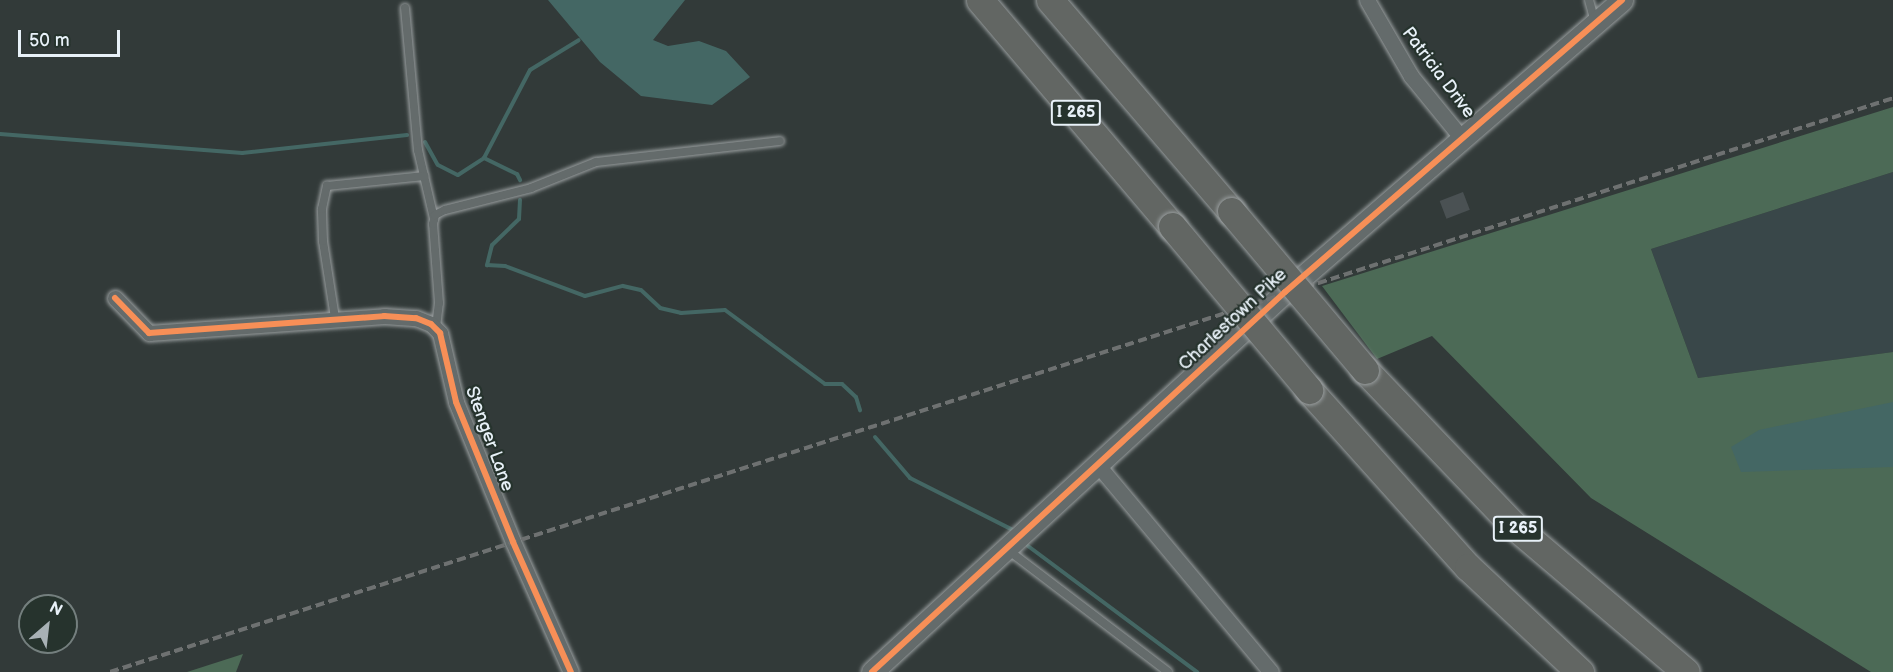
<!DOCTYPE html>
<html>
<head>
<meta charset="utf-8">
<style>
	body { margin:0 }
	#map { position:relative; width:1893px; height:672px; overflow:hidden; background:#323a39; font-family:"Balsamiq Sans",sans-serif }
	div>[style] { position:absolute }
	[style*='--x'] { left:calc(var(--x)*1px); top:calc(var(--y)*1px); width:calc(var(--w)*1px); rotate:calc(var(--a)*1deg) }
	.built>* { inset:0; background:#394749 }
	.green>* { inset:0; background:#4c6a56 }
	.water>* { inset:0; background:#446764 }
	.stream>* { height:4px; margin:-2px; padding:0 2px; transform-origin:2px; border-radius:2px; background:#446764 }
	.building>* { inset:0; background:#4a5153; transform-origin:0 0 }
	.roads { filter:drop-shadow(0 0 2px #999e9f) drop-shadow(0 0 2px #999e9f) }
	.lane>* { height:8px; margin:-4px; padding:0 4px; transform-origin:4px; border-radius:4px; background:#646b6b }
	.street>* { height:15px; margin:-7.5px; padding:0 7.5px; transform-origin:7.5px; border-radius:7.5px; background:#646b6b }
	.secondary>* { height:21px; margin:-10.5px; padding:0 10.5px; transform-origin:10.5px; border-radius:10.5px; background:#646b6b }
	.highway>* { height:27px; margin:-13.5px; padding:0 13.5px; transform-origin:13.5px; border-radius:13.5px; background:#626663 }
	.rail>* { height:4px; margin-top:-2px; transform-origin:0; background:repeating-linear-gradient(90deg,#6e7171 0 9px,transparent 0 13.5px) }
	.bridges { filter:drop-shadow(0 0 2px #999e9f) drop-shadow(0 0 2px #999e9f) }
	.highway-bridge>* { height:27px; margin:-13.5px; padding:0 13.5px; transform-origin:13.5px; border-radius:13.5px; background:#626663 }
	.cycleway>* { height:6px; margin:-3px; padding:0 3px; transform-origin:3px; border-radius:3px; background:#f78f57 }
	span { translate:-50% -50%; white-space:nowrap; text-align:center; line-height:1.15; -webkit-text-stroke:4.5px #26332d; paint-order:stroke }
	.shield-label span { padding:2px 4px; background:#26332d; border:2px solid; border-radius:4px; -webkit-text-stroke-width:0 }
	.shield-label { font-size:16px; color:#e8f1f8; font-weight:700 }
	.street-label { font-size:18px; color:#e8f1f8 }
	.north { position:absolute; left:18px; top:594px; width:60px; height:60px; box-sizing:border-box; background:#26332d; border:2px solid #747f7e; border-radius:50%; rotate:28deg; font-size:16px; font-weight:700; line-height:24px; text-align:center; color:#e8f1f8 }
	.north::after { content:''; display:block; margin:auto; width:21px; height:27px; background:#a8b1b5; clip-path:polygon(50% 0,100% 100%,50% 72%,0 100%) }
	.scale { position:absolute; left:18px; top:30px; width:102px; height:27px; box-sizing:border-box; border:3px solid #e8f1f8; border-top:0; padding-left:8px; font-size:18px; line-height:21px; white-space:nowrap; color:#e8f1f8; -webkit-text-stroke:4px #26332d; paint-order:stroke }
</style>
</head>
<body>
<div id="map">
	<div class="built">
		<i style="clip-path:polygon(1893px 172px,1893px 352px,1698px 378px,1651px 249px)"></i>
	</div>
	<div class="green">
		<i style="clip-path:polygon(1893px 107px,1893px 172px,1651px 249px,1698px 378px,1893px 352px,1893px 672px,1871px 672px,1591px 498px,1432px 336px,1377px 359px,1322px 286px)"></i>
		<i style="clip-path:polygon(243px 654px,236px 672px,187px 672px)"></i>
	</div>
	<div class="water">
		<i style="clip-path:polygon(548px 0,685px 0,653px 40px,668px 46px,699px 41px,726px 51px,750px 77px,712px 105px,641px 96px,600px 62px)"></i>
		<i style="clip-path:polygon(1893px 402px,1893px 467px,1741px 472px,1731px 447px,1759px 430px)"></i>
	</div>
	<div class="stream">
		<i style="--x:0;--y:134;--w:243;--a:4.5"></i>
		<i style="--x:242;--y:153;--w:166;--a:-6.2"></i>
		<i style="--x:425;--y:142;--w:26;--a:61"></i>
		<i style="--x:438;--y:165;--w:22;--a:27"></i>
		<i style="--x:458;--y:175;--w:31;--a:-33"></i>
		<i style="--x:484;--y:158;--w:37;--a:26"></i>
		<i style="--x:517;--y:174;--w:7;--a:63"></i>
		<i style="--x:484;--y:158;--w:99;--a:-62.4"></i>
		<i style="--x:530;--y:70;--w:57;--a:-31.5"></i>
		<i style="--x:520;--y:200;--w:19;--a:93"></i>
		<i style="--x:519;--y:219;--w:37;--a:136"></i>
		<i style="--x:492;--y:245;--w:21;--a:104"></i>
		<i style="--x:487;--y:265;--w:18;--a:3"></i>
		<i style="--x:505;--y:266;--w:85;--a:20.6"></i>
		<i style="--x:585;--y:296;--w:39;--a:-15"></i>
		<i style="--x:623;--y:286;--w:18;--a:13"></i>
		<i style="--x:641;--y:290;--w:26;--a:43"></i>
		<i style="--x:660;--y:308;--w:22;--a:13"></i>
		<i style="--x:681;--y:313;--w:44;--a:-3.9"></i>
		<i style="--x:725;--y:310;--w:124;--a:36.5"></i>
		<i style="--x:825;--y:384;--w:17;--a:0"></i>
		<i style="--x:842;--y:384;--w:19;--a:43"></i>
		<i style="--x:856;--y:397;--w:14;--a:73"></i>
		<i style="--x:875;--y:437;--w:54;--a:49.5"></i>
		<i style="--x:910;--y:478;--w:115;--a:26.8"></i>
		<i style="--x:1028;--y:546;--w:211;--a:36.7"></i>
	</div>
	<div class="building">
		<i style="left:1463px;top:192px;width:19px;height:25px;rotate:69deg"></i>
	</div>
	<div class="roads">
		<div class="lane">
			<i style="--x:1589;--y:0;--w:23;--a:75"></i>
			<i style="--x:405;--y:8;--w:143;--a:84.8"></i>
			<i style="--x:418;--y:150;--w:71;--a:76.9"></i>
			<i style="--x:335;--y:318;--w:78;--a:-98.9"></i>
			<i style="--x:323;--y:241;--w:32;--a:-92"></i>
			<i style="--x:322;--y:209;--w:24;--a:-78"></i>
			<i style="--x:327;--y:186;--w:98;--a:-5.9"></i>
			<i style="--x:436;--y:327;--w:24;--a:-83"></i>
			<i style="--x:439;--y:303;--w:79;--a:-94.3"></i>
			<i style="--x:433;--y:224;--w:9;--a:-77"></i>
			<i style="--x:435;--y:215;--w:11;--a:-27"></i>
			<i style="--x:445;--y:210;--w:89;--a:-14.3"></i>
			<i style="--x:531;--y:188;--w:70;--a:-21.8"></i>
			<i style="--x:596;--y:162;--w:185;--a:-6.5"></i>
			<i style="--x:1008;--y:550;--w:201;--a:37.3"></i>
		</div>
		<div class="street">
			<i style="--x:1367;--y:0;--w:88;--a:59.9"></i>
			<i style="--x:1411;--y:76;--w:79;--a:50.7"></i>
			<i style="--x:115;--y:298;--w:49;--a:45.8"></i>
			<i style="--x:149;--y:333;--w:236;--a:-4.1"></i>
			<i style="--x:384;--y:316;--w:32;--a:4"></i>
			<i style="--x:416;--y:318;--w:16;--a:22"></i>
			<i style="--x:431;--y:324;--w:13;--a:45"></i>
			<i style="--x:440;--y:333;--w:71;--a:76.9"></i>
			<i style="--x:456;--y:402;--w:151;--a:67.8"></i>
			<i style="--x:513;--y:542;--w:142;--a:66"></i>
			<i style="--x:1097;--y:464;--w:271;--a:50.1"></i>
		</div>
		<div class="secondary">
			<i style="--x:872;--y:672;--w:561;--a:-42.62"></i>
			<i style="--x:1285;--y:292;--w:446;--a:-40.9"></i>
		</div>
		<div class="highway">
			<i style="--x:980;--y:0;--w:297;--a:49.7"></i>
			<i style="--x:1050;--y:0;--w:278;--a:49.4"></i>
			<i style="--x:1365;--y:370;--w:213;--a:46.3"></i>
			<i style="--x:1512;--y:524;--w:228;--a:40.4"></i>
			<i style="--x:1309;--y:390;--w:238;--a:48.1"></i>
			<i style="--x:1468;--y:567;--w:154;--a:43.2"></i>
		</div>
	</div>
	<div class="rail">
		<i style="--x:110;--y:672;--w:1873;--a:-17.84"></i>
	</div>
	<div class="bridges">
		<div class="highway-bridge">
			<i style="--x:1231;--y:211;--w:208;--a:49.9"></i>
			<i style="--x:1172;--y:226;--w:214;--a:50.1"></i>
		</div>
	</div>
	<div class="cycleway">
		<i style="--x:115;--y:298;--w:49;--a:45.8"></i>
		<i style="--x:149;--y:333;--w:236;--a:-4.1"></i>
		<i style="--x:384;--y:316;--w:32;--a:4"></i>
		<i style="--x:416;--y:318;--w:16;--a:22"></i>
		<i style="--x:431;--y:324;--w:13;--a:45"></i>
		<i style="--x:440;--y:333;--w:71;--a:76.9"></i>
		<i style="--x:456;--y:402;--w:151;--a:67.8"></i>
		<i style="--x:513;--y:542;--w:142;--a:66"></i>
		<i style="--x:872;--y:672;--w:561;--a:-42.62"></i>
		<i style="--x:1285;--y:292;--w:446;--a:-40.9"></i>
	</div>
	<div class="shield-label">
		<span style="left:1076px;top:113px">I 265</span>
		<span style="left:1518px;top:529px">I 265</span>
	</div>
	<div class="street-label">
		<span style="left:1438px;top:73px;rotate:53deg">Patricia Drive</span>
		<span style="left:1233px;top:320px;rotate:-43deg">Charlestown Pike</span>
		<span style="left:489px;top:439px;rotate:70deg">Stenger Lane</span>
	</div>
	<div class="north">N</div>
	<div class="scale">50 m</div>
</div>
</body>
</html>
